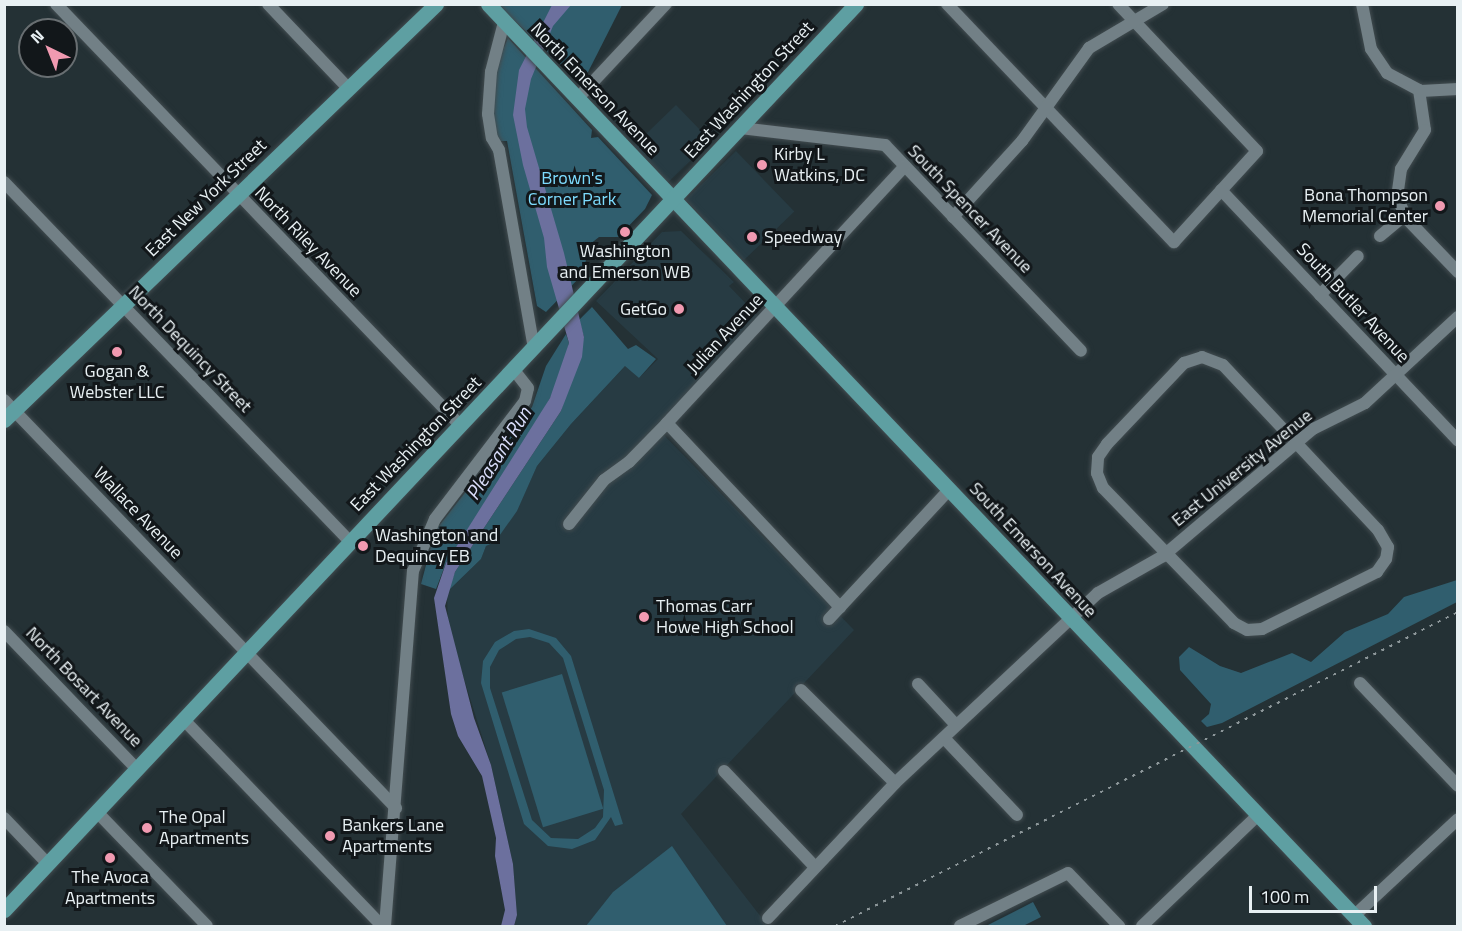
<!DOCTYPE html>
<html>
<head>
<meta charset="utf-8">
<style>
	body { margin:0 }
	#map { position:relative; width:1462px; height:931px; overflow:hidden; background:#243135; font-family:"Titillium Web",sans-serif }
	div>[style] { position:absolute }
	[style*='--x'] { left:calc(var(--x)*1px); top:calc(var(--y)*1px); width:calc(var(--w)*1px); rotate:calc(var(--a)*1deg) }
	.built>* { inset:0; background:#273b43; transform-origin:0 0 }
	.green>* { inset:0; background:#305e6e; transform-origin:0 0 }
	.water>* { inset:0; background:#6c709e }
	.roads { filter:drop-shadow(0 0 2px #424c50) drop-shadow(0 0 2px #424c50) }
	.minor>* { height:12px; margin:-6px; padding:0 6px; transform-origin:6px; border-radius:6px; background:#728086 }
	.major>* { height:15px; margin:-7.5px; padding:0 7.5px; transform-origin:7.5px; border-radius:7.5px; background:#5e9fa2 }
	.rail>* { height:2px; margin-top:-1px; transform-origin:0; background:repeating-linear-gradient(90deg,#8c9699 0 3px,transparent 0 9px) }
	.dots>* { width:16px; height:16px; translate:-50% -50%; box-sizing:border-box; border:3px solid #12171a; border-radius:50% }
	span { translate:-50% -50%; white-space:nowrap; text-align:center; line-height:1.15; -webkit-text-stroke:6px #12171a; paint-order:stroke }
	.street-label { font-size:18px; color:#e8f0f3 }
	.poi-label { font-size:18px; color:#e8f0f3 }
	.left { translate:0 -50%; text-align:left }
	.right { translate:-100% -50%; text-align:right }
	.park-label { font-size:18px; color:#7ddbfd }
	.water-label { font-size:20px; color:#dadefb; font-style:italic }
	.frame { position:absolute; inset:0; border:6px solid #e8f0f3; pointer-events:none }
	.north { position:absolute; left:18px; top:18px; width:60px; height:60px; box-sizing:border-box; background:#12171a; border:2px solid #686e71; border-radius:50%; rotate:317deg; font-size:16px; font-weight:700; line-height:24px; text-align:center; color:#e8f0f3 }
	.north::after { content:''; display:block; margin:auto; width:21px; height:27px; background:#f19ab1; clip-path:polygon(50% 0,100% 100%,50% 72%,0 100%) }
	.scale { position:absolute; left:1249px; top:886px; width:128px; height:27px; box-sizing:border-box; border:3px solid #e8f0f3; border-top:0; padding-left:8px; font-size:18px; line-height:21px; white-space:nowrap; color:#e8f0f3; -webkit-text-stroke:4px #12171a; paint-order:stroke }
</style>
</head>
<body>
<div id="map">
	<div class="built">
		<i style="left:676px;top:105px;width:50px;height:60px;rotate:46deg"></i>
		<i style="left:736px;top:151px;width:84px;height:70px;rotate:46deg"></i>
		<i style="clip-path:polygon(681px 231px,734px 282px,729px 286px,759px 317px,656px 427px,854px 630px,681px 814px,768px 926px,514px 926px,517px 915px,513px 864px,491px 765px,448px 628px,447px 592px,481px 559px,486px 546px,495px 542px,517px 510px,537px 466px,571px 424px,626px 365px,639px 378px,658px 359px,596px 301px,662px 232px)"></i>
	</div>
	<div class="green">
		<i style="clip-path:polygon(498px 5px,622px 5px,585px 78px,578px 81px)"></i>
		<i style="clip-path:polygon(508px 38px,592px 130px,591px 138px,598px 137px,652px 195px,645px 209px,618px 237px,599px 237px,589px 245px,583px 274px,546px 312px,537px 306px,507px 141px,496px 141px,492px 128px,494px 71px)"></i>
		<i style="clip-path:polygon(592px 307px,628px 349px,636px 345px,656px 359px,639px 378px,625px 366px,571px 424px,537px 466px,517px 511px,495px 542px,486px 546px,481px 559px,447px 592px,455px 572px,561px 411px,584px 337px,579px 320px)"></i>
		<i style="clip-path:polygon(566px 334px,569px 343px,560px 380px,534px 427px,446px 563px,436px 589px,421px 584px,435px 531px,532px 407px,546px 366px)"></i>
		<i style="clip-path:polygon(1457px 580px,1457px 602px,1222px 723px,1207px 727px,1201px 721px,1209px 714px,1211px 704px,1180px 670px,1179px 657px,1189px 647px,1220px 666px,1241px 673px,1292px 653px,1311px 662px,1345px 632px,1388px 614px,1404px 597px)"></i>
		<i style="clip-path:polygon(evenodd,529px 629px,556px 638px,571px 656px,623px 824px,615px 826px,611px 817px,595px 840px,572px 849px,548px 846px,524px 824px,481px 683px,483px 661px,495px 642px,514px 631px,529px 629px,530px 637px,549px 643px,563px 658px,604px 790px,603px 817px,595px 828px,578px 839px,551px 838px,532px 820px,490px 688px,490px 667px,499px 650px,516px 639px,530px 637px)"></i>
		<i style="left:562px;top:674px;width:141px;height:63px;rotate:73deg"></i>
		<i style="clip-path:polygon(672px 846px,727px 926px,586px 926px,613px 892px)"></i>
		<i style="clip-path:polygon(1033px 902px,1041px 917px,1023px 926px,986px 926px)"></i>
	</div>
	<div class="water">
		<i style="clip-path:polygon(552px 5px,571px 5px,553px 26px,531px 79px,525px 109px,527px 127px,564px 253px,584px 337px,582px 357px,561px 411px,455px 572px,445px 606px,474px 718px,491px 765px,513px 864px,517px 915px,514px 926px,501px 926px,505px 910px,495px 856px,496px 838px,482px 776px,458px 736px,451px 714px,434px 598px,446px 563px,550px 398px,569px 343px,547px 267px,544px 238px,523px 165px,513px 115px,519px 70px)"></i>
	</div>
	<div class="roads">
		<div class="minor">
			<i style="--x:56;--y:4;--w:585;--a:46.18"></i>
			<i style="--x:268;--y:4;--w:116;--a:46.4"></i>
			<i style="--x:947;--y:4;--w:329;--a:46.4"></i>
			<i style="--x:1174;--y:242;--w:123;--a:-47.6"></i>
			<i style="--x:1257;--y:151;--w:202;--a:-133.4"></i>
			<i style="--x:1362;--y:4;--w:46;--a:78.7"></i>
			<i style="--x:1371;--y:49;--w:29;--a:56"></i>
			<i style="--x:1387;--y:73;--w:38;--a:28"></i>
			<i style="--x:1421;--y:91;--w:37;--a:-3"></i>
			<i style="--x:504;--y:22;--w:52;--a:104.6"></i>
			<i style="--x:491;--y:72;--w:42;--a:94.1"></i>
			<i style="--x:488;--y:114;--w:24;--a:81"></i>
			<i style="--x:492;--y:138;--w:14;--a:60"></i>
			<i style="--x:499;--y:150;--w:201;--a:80"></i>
			<i style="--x:1419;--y:90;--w:40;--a:81.5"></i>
			<i style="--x:1425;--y:130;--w:46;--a:121.6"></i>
			<i style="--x:1401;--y:169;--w:28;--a:98"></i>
			<i style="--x:1397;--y:197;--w:24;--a:66"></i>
			<i style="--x:1407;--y:219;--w:74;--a:46.1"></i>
			<i style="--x:577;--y:99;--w:130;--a:-46.9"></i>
			<i style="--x:740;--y:128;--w:146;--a:6.7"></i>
			<i style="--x:885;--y:145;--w:284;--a:46.4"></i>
			<i style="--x:4;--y:182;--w:499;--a:46.1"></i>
			<i style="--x:1221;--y:190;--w:345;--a:46.6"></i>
			<i style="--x:953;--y:217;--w:103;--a:-47.8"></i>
			<i style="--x:1022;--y:141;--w:115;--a:-54.2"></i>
			<i style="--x:1089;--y:48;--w:86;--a:-30.7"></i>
			<i style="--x:1380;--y:236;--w:33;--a:-40"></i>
			<i style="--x:1320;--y:295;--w:54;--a:-45.7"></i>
			<i style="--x:1202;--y:357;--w:22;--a:21"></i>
			<i style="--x:1223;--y:365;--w:226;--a:46.8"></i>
			<i style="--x:1378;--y:530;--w:20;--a:60"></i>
			<i style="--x:1388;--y:547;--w:12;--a:99"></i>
			<i style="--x:1386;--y:559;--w:16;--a:125"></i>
			<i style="--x:1377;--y:572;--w:128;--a:153.6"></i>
			<i style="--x:1262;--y:629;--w:15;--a:176"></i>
			<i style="--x:1247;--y:630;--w:15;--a:-152"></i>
			<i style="--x:1234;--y:623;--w:188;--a:-134.1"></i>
			<i style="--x:1103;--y:488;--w:16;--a:-112"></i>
			<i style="--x:1097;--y:473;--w:16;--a:-86"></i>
			<i style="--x:1098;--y:457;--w:16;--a:-55"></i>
			<i style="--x:1107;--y:444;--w:112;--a:-46.5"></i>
			<i style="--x:1184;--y:363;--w:19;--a:-18"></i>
			<i style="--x:4;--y:400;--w:566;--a:46.15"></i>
			<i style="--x:667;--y:423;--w:253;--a:46.8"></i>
			<i style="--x:569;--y:524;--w:56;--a:-51.5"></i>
			<i style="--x:604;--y:480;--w:31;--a:-36"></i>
			<i style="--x:629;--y:462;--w:54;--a:-45.7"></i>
			<i style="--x:667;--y:423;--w:350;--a:-47.2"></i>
			<i style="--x:829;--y:619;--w:176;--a:-47.1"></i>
			<i style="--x:4;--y:631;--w:192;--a:46.1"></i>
			<i style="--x:1360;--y:683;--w:142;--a:46.4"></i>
			<i style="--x:918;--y:684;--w:56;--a:47.2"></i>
			<i style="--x:801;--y:690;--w:132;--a:44.7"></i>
			<i style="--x:183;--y:719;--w:287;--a:46.1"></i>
			<i style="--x:944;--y:738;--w:106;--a:46.5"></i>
			<i style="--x:724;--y:771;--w:132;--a:46.5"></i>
			<i style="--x:97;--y:812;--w:158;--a:46"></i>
			<i style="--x:4;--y:818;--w:64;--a:46.3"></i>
			<i style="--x:1354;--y:916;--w:142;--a:-43"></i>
			<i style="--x:768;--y:918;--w:185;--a:-46.7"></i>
			<i style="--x:895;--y:783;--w:278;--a:-43.1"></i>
			<i style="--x:1098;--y:593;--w:75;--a:-29.6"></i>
			<i style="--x:1163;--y:556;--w:197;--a:-40.3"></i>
			<i style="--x:1313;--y:429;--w:58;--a:-26.6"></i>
			<i style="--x:1365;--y:403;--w:127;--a:-42.8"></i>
			<i style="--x:385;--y:926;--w:356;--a:-85.5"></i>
			<i style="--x:413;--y:571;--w:56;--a:-67.1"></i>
			<i style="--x:435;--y:519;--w:148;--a:-52.7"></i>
			<i style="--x:525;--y:401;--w:13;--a:-77"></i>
			<i style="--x:528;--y:388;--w:23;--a:-128"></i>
			<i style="--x:960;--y:926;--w:120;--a:-26.1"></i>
			<i style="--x:1068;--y:873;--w:74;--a:46.1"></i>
			<i style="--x:1142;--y:926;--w:161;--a:-43.7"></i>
		</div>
		<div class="major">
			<i style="--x:488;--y:4;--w:1272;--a:46.47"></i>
			<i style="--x:4;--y:420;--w:600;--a:-43.92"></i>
			<i style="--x:4;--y:910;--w:1244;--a:-46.76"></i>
		</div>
	</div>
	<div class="rail">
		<i style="--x:835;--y:926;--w:698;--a:-26.75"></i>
	</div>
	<div class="dots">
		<i style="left:762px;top:165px;background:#f19ab1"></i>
		<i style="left:1440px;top:206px;background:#f19ab1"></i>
		<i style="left:625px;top:232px;background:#f19ab1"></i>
		<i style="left:752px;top:237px;background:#f19ab1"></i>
		<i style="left:679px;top:309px;background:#f19ab1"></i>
		<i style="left:117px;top:352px;background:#f19ab1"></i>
		<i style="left:363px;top:546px;background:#f19ab1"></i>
		<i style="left:644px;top:617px;background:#f19ab1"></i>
		<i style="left:147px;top:828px;background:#f19ab1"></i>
		<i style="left:330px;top:836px;background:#f19ab1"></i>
		<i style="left:110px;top:858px;background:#f19ab1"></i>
	</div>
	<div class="street-label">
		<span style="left:595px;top:89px;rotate:46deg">North Emerson Avenue</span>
		<span style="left:749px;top:90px;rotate:-47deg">East Washington Street</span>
		<span style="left:206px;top:198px;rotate:-44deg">East New York Street</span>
		<span style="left:970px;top:209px;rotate:46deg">South Spencer Avenue</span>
		<span style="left:308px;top:242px;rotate:46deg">North Riley Avenue</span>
		<span style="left:1353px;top:303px;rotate:47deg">South Butler Avenue</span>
		<span style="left:725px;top:334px;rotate:-47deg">Julian Avenue</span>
		<span style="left:190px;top:349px;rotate:46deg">North Dequincy Street</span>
		<span style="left:416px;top:444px;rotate:-46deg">East Washington Street</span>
		<span style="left:1242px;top:468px;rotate:-39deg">East University Avenue</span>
		<span style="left:138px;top:513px;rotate:46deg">Wallace Avenue</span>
		<span style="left:1033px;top:550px;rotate:47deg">South Emerson Avenue</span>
		<span style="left:84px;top:687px;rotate:46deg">North Bosart Avenue</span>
	</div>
	<div class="poi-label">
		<span class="left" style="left:774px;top:165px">Kirby L<br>Watkins, DC</span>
		<span class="right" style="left:1428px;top:206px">Bona Thompson<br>Memorial Center</span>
		<span class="left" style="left:764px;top:237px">Speedway</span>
		<span style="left:625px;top:262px">Washington<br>and Emerson WB</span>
		<span class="right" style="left:667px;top:309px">GetGo</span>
		<span style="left:117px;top:382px">Gogan &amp;<br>Webster LLC</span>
		<span class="left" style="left:375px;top:546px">Washington and<br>Dequincy EB</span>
		<span class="left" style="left:656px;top:617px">Thomas Carr<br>Howe High School</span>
		<span class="left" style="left:159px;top:828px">The Opal<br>Apartments</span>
		<span class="left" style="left:342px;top:836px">Bankers Lane<br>Apartments</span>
		<span style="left:110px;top:888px">The Avoca<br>Apartments</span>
	</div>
	<div class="park-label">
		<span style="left:572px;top:189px">Brown's<br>Corner Park</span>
	</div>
	<div class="water-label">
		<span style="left:498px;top:453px;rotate:-58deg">Pleasant Run</span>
	</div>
	<div class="frame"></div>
	<div class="north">N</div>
	<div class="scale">100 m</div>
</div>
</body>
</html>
